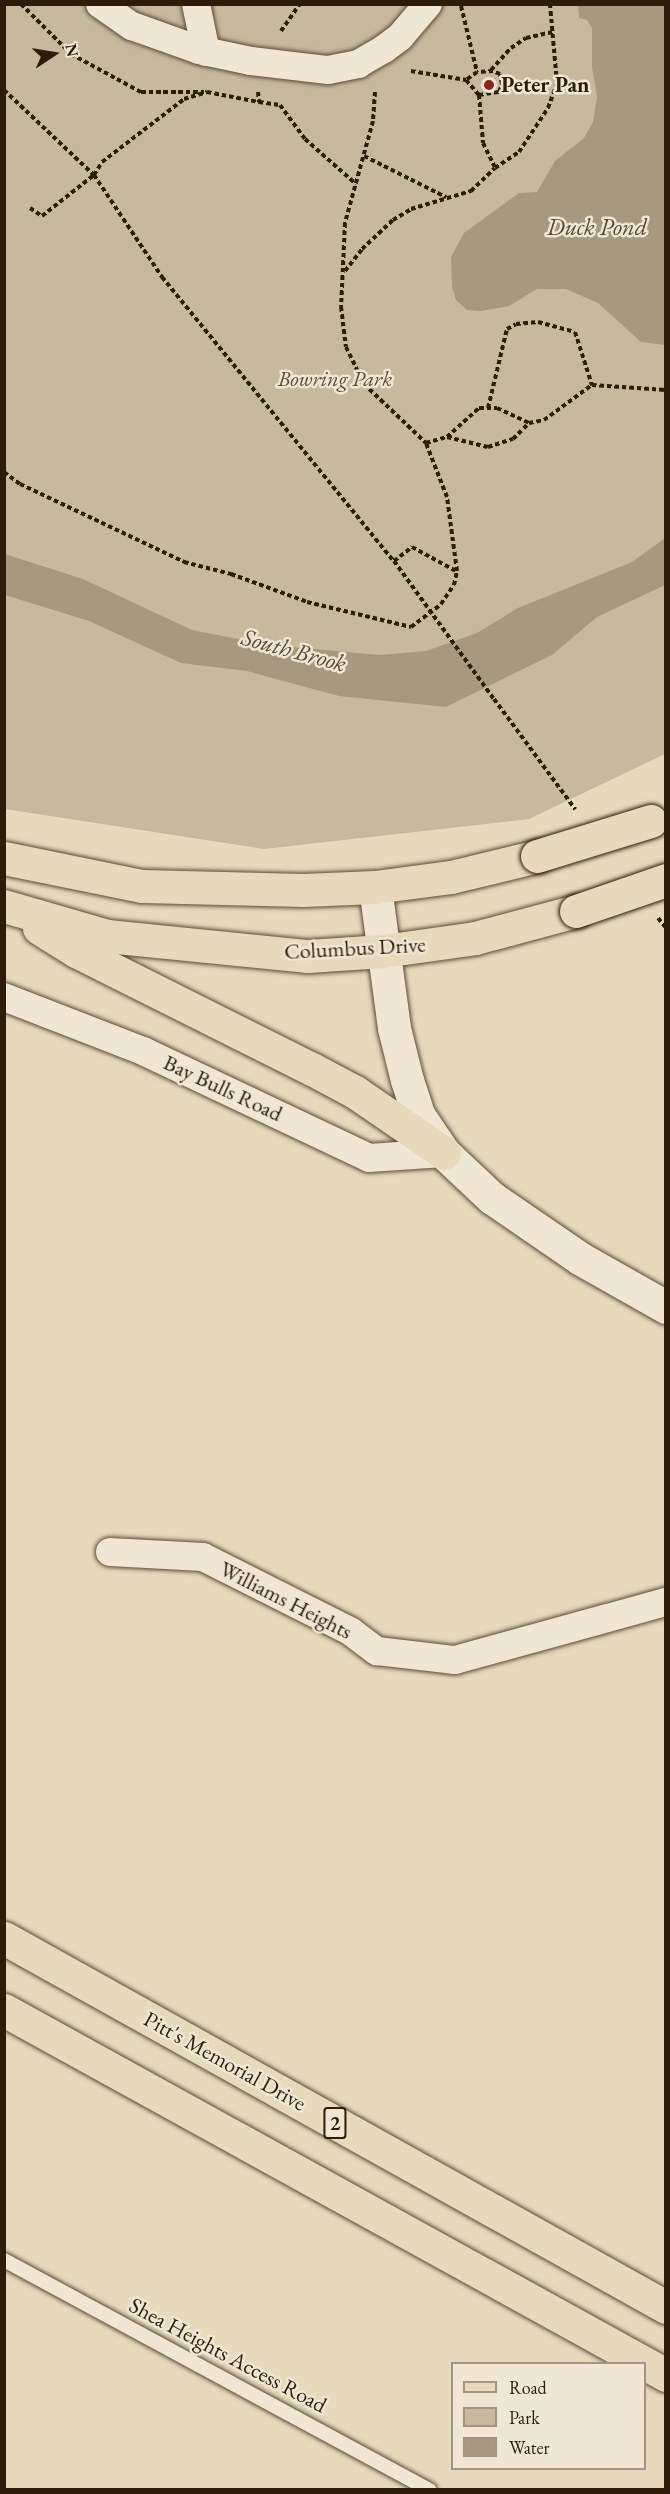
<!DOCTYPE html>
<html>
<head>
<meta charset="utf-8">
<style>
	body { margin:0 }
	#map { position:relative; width:670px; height:2494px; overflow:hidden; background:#e6d9bc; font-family:"EB Garamond",serif }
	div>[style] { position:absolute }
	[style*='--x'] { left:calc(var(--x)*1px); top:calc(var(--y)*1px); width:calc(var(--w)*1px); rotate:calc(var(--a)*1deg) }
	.green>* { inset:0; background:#c7b99e }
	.water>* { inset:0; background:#a7997f }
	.path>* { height:4px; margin-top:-2px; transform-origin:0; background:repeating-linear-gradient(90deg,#2e1c0a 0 4.5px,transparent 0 7.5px) }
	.roads { filter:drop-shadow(0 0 2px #5c4b36) drop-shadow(0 0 2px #5c4b36) }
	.lane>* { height:14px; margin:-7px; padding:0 7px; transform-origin:7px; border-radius:7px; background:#efe6d3 }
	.street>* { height:28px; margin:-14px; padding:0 14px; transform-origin:14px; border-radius:14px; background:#efe6d3 }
	.secondary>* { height:33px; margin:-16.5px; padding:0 16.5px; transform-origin:16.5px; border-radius:16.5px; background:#efe6d3 }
	.primary>* { height:33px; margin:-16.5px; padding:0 16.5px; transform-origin:16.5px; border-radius:16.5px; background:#e6d9bc }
	.highway>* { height:33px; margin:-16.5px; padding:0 16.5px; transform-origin:16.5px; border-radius:16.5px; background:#e6d9bc }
	.path-bridge>* { height:4px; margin-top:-2px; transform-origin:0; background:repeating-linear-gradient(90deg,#2e1c0a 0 4.5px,transparent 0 7.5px) }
	.bridges { filter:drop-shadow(0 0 2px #2e1c0a) drop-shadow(0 0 2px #2e1c0a) }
	.primary-bridge>* { height:33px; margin:-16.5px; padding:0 16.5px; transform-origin:16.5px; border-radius:16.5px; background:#e6d9bc }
	.dots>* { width:16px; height:16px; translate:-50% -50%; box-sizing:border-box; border:3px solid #efe6d3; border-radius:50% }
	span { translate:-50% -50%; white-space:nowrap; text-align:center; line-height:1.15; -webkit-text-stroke:5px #efe6d3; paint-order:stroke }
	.shield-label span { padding:2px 4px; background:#efe6d3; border:2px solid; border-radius:4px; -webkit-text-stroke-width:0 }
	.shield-label { font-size:21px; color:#2e1c0a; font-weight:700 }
	.poi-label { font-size:22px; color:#2e1c0a; font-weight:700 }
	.left { translate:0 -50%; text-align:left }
	.park-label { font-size:22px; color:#5c4b36; font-style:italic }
	.street-label { font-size:22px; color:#2e1c0a }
	.water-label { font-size:24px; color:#584833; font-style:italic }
	.frame { position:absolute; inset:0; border:6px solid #2e1c0a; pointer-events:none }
	.legend { position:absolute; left:451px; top:2362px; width:195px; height:108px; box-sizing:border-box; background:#efe6d3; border:2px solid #a29583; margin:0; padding:8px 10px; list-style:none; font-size:18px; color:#2e1c0a }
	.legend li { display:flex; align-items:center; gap:12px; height:30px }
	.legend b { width:30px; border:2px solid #a29583 }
	.north { position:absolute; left:24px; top:24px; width:60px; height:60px; -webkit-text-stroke:4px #efe6d3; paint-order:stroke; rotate:78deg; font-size:16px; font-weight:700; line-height:24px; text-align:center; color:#2e1c0a }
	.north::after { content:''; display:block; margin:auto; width:21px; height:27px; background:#2e1c0a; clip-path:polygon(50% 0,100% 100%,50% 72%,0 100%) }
</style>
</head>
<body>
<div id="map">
	<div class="green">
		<i style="clip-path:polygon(5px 5px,665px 5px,665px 754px,529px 819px,264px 849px,5px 809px)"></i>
	</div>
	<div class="water">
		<i style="clip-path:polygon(578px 5px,665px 5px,665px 345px,641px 342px,598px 303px,566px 289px,537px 289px,509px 306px,481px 311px,467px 310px,456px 300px,452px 287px,451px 257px,464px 233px,519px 193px,537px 192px,555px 161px,584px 138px,593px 122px,597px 97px,592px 67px,592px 28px,587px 20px,579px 18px)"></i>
		<i style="clip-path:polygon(665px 538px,665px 585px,597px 617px,552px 655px,446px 707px,339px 696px,247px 671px,181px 663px,89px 621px,5px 595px,5px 554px,83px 579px,192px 630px,269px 645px,380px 655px,426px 651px,477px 633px,518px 608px,632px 562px)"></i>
	</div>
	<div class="path">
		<i style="--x:21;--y:4;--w:71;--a:45"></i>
		<i style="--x:71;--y:54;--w:80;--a:28.5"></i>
		<i style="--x:141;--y:92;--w:63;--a:0"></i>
		<i style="--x:461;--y:6;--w:68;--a:76.4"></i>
		<i style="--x:281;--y:31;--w:33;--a:-55"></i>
		<i style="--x:491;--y:70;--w:30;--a:-48"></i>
		<i style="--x:511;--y:48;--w:18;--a:-34"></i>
		<i style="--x:526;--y:38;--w:28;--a:-13"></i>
		<i style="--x:411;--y:71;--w:56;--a:9.3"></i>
		<i style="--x:466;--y:80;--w:20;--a:49"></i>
		<i style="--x:479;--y:95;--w:20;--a:-9"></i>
		<i style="--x:499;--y:92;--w:9;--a:-69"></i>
		<i style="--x:502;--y:84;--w:10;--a:-101"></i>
		<i style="--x:500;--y:74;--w:8;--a:-157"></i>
		<i style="--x:493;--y:71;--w:16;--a:176"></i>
		<i style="--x:477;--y:72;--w:14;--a:144"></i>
		<i style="--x:4;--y:90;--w:124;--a:43.4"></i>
		<i style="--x:94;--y:175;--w:123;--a:56.3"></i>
		<i style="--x:162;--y:277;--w:367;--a:50.8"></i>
		<i style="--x:394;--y:561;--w:23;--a:-38"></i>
		<i style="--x:412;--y:547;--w:50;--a:28.6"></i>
		<i style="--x:258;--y:92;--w:10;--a:84"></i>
		<i style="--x:259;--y:102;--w:21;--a:8"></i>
		<i style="--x:280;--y:105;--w:42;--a:53.7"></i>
		<i style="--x:305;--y:139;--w:68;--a:41.4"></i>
		<i style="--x:375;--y:92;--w:29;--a:94"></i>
		<i style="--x:373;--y:121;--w:106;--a:105.4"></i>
		<i style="--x:345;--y:223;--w:84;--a:92.7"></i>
		<i style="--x:341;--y:307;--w:40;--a:82.9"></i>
		<i style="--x:346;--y:347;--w:41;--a:64.1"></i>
		<i style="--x:364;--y:384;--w:86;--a:43.6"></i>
		<i style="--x:479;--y:95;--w:48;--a:85.2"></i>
		<i style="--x:483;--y:143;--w:28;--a:64"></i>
		<i style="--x:495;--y:168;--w:29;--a:-34"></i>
		<i style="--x:519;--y:152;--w:53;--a:-56.6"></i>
		<i style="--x:548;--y:108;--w:27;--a:-70"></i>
		<i style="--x:557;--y:83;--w:79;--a:-95.1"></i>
		<i style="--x:364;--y:156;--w:92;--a:26.6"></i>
		<i style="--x:30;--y:208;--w:14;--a:34"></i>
		<i style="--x:42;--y:216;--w:66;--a:-38.3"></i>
		<i style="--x:94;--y:175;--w:15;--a:-58"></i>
		<i style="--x:102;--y:162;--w:103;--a:-37.5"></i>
		<i style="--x:184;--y:99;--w:24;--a:-17"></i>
		<i style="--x:207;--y:92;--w:53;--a:10.9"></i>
		<i style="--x:345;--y:271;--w:28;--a:-52"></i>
		<i style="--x:362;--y:249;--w:42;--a:-43.1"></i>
		<i style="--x:393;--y:220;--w:21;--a:-31"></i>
		<i style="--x:411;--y:209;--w:63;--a:-16.7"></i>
		<i style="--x:471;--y:191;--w:33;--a:-44"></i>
		<i style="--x:488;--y:408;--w:81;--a:-76.5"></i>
		<i style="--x:507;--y:329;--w:10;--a:-29"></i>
		<i style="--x:516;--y:324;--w:22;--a:-5"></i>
		<i style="--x:538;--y:322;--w:38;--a:15"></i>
		<i style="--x:575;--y:332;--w:56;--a:72.2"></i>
		<i style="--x:447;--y:437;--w:43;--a:-42.2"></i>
		<i style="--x:479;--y:408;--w:18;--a:0"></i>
		<i style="--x:497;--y:408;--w:35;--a:25"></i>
		<i style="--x:4;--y:472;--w:20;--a:37"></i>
		<i style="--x:20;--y:484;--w:182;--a:25.4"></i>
		<i style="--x:184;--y:562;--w:49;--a:14.3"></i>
		<i style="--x:231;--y:574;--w:81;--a:20.2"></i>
		<i style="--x:307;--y:602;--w:107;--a:13.5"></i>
		<i style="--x:411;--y:627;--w:38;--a:-37"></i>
		<i style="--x:441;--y:604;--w:23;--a:-56"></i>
		<i style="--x:454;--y:585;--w:14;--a:-78"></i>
		<i style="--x:457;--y:571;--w:75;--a:-97.7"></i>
		<i style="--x:447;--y:497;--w:58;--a:-111.3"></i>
		<i style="--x:426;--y:443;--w:22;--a:-16"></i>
		<i style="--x:447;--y:437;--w:42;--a:13.7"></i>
		<i style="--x:488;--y:447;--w:26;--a:-18"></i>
		<i style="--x:513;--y:439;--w:23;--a:-45"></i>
		<i style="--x:529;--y:423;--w:15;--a:-11"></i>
		<i style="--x:544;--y:420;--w:59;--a:-36.1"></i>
		<i style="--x:592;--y:385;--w:74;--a:3.9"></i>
		<i style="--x:494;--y:699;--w:137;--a:53.6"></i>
		<i style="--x:658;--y:918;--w:13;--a:51"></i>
	</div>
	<div class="roads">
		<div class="lane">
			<i style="--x:4;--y:2260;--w:484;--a:28.4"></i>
		</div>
		<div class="street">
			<i style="--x:100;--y:4;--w:39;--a:35"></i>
			<i style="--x:132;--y:26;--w:71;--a:19.7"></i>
			<i style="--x:199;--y:50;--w:53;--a:11.9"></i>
			<i style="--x:251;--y:61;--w:78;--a:6.7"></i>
			<i style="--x:328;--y:70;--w:31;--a:-11"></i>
			<i style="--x:358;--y:64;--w:30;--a:-30"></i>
			<i style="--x:384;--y:49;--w:20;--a:-37"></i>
			<i style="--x:400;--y:37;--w:43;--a:-49.7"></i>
			<i style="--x:196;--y:4;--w:49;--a:78.2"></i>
			<i style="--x:4;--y:997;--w:149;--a:21.2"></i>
			<i style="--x:143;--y:1051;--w:250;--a:25.3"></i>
			<i style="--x:369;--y:1158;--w:75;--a:-3.8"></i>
			<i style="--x:110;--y:1552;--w:93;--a:3.1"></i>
			<i style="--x:203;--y:1557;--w:165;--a:26.7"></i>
			<i style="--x:350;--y:1631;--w:34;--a:37"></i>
			<i style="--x:377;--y:1651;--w:79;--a:6.6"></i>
			<i style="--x:455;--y:1660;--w:219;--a:-15.4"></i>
		</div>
		<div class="secondary">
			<i style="--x:375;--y:887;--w:142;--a:82.3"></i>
			<i style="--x:394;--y:1028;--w:54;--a:76"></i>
			<i style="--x:407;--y:1080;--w:38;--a:72"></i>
			<i style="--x:419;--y:1116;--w:45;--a:56"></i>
			<i style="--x:444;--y:1153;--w:66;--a:43.2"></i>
			<i style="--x:492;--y:1198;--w:108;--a:34.4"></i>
			<i style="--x:581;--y:1259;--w:98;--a:29.5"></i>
		</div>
		<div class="primary">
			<i style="--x:4;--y:858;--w:141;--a:11.5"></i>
			<i style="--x:142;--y:886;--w:161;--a:1.4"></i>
			<i style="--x:303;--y:890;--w:72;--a:-2.4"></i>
			<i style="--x:375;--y:887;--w:77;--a:-7.5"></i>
			<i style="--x:451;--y:877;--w:89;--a:-13.7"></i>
			<i style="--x:4;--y:906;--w:107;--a:16.2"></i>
			<i style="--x:107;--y:936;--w:202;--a:5.7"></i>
			<i style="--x:308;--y:956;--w:75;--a:-3.8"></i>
			<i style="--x:383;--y:951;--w:93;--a:-8"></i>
			<i style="--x:475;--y:938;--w:105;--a:-15"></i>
			<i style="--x:39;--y:928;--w:44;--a:31.9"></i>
			<i style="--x:76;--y:951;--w:264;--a:26.6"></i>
			<i style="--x:312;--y:1069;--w:49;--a:28.1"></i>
			<i style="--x:355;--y:1092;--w:108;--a:34.4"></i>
		</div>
		<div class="highway">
			<i style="--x:4;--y:1938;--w:758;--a:29.14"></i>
			<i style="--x:4;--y:2010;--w:756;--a:28.87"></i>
		</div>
	</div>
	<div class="path-bridge">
		<i style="--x:394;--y:561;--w:170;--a:54.1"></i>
	</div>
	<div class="bridges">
		<div class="primary-bridge">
			<i style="--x:537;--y:856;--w:119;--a:-17.1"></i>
			<i style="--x:576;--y:911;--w:95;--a:-19"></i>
		</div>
	</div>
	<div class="dots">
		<i style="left:489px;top:85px;background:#8f2418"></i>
	</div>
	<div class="shield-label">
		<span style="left:335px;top:2123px">2</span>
	</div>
	<div class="poi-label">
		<span class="left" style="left:501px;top:85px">Peter Pan</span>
	</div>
	<div class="park-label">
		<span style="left:335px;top:379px">Bowring Park</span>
	</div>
	<div class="street-label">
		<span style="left:355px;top:948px;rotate:-3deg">Columbus Drive</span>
		<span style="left:223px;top:1088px;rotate:25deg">Bay Bulls Road</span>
		<span style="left:286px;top:1600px;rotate:27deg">Williams Heights</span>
		<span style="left:225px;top:2061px;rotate:29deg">Pitt's Memorial Drive</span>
		<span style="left:228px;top:2355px;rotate:28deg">Shea Heights Access Road</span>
	</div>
	<div class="water-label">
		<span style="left:597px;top:227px">Duck Pond</span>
		<span style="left:294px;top:650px;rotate:15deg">South Brook</span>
	</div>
	<div class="frame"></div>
	<ul class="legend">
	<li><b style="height:8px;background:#e6d9bc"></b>Road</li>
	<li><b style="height:16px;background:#c7b99e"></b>Park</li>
	<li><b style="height:16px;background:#a7997f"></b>Water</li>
	</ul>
	<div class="north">N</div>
</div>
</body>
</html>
